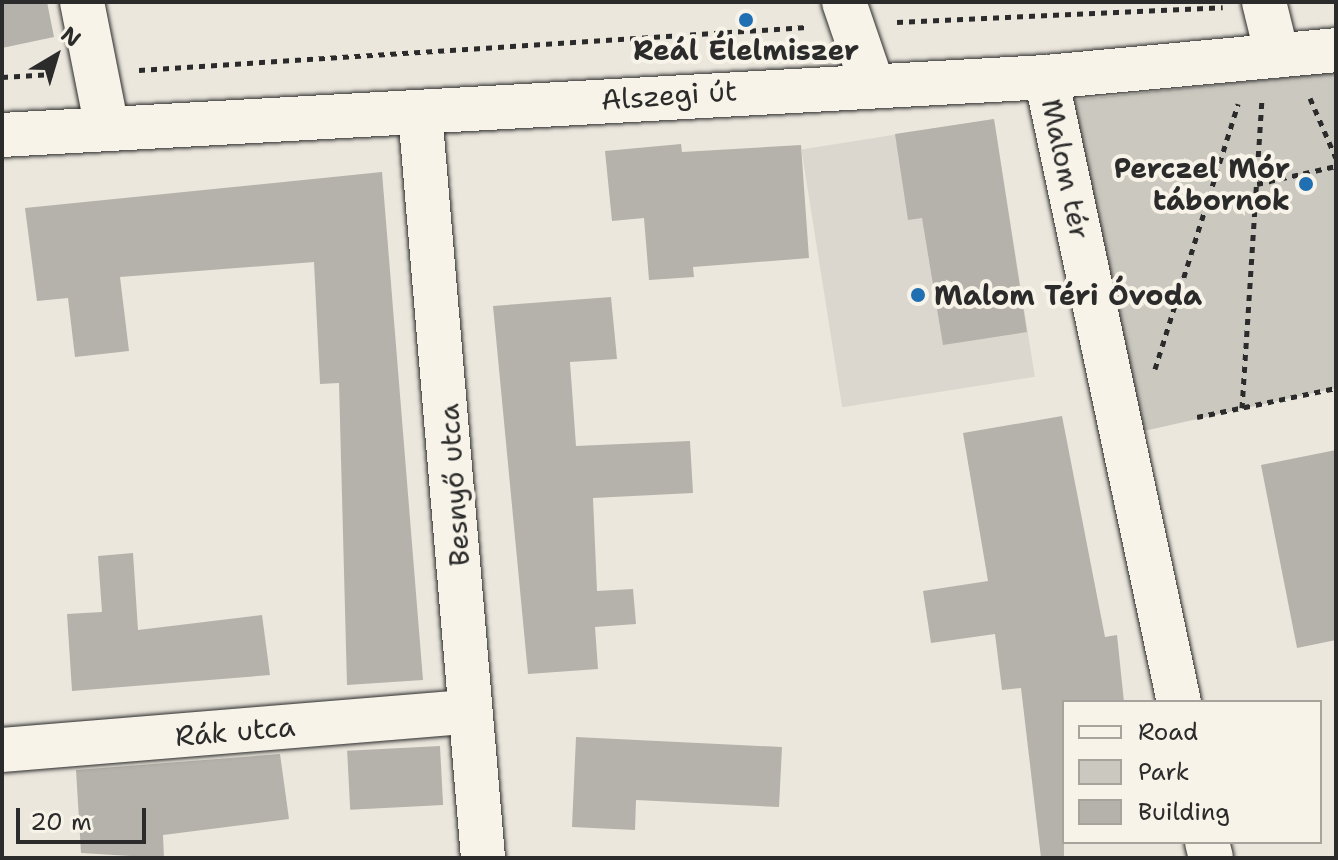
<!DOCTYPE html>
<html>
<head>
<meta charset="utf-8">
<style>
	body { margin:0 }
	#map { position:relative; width:1338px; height:860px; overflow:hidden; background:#ebe7dd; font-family:"Shantell Sans",sans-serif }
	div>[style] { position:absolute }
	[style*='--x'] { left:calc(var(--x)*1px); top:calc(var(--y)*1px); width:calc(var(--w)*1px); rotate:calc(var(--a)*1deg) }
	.built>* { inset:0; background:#dbd7ce; transform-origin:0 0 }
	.green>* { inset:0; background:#cbc8bf }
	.building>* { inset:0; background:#b5b2ab; transform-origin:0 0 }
	.path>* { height:5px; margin-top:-2.5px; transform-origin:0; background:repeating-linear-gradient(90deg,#2b2b2b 0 6px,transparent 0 12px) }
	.roads { filter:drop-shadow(0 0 2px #2b2b2b) drop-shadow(0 0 2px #2b2b2b) }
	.minor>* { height:44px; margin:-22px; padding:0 22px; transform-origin:22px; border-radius:22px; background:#f7f3e8 }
	.major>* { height:44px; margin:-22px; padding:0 22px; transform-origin:22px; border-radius:22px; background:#f7f3e8 }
	.dots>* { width:22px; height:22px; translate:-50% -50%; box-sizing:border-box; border:4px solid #f7f3e8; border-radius:50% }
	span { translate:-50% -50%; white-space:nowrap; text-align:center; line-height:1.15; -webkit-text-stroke:8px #f7f3e8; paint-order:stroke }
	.poi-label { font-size:28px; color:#2b2b2b; font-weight:700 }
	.right { translate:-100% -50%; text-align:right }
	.left { translate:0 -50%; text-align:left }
	.street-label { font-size:28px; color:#2b2b2b }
	.frame { position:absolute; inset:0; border:4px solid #2b2b2b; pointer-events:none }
	.legend { position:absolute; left:1062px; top:700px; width:260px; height:144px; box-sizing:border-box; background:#f7f3e8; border:2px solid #a5a39c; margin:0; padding:10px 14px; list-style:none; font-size:24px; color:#2b2b2b }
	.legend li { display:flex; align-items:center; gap:16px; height:40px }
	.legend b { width:40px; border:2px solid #a5a39c }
	.north { position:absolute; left:16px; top:16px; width:80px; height:80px; -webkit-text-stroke:6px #f7f3e8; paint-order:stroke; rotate:38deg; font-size:22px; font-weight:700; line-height:32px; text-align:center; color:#2b2b2b }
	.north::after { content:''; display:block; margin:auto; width:28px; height:36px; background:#2b2b2b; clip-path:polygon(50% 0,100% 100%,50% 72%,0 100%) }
	.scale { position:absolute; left:16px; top:808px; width:130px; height:36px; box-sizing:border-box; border:4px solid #2b2b2b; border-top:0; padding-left:10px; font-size:24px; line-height:28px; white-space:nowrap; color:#2b2b2b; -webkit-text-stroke:6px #f7f3e8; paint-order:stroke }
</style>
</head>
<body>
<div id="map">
	<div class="built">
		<i style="left:994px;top:119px;width:261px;height:195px;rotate:81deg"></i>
	</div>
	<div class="green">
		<i style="clip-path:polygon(1336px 72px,1336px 388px,1135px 433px,1065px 101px)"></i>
	</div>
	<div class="building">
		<i style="clip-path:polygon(2px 2px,47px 2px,54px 37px,2px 48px)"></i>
		<i style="clip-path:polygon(994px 119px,1027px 332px,943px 345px,922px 218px,908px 220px,895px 134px)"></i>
		<i style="clip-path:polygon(681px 144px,682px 152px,801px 145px,809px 258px,693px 267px,694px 277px,649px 280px,644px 218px,612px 221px,605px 151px)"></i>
		<i style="clip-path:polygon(382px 172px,423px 680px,347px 685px,339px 383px,320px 384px,314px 262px,120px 277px,129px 351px,75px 357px,68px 298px,37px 301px,25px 208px)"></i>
		<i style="clip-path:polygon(611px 297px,617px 359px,570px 362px,576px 446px,690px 441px,693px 493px,593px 498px,597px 591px,633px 589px,636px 624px,595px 627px,598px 669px,528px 674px,493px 306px)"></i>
		<i style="clip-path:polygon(1062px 416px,1105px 637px,1117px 635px,1124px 702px,1064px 702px,1064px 858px,1041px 858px,1021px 688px,1002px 690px,995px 634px,931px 643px,923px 591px,988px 581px,963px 433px)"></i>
		<i style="clip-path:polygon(1336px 450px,1336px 640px,1297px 648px,1261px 465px)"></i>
		<i style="clip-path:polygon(133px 553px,138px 630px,262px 615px,270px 675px,72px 691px,67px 614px,102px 612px,98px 556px)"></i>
		<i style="clip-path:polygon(576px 737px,782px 747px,779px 807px,636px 800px,635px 830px,572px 827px)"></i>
		<i style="left:440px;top:746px;width:59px;height:93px;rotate:87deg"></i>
		<i style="clip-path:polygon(280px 754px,289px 819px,163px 835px,164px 858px,81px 853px,76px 770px)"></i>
	</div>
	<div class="path">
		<i style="--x:897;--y:22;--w:326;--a:-2.6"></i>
		<i style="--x:139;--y:70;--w:669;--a:-3.68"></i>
		<i style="--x:2;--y:77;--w:51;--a:-3.4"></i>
		<i style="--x:1310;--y:98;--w:65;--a:66.6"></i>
		<i style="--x:1257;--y:184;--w:81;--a:-12.8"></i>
		<i style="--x:1155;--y:369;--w:278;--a:-72.6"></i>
		<i style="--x:1242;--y:408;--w:310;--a:-86.3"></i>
		<i style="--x:1197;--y:417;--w:142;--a:-11.8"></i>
	</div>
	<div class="roads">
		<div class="minor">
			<i style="--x:82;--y:2;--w:128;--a:78.8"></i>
			<i style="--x:844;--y:2;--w:83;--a:71.1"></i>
			<i style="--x:1264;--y:2;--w:55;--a:76.2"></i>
			<i style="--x:1046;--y:77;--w:639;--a:77.99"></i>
			<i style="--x:420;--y:112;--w:749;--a:85.17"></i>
			<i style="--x:2;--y:750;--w:468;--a:-4.7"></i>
			<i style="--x:1207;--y:842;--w:16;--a:76"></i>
		</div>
		<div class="major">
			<i style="--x:2;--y:135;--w:1046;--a:-3.18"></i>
			<i style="--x:1046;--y:77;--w:291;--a:-5.3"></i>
		</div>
	</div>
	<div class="dots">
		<i style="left:746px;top:20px;background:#1f6fb2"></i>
		<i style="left:1306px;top:184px;background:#1f6fb2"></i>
		<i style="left:918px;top:295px;background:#1f6fb2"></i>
	</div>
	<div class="poi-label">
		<span style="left:746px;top:50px">Reál Élelmiszer</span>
		<span class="right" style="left:1290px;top:184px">Perczel Mór<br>tábornok</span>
		<span class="left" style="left:934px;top:295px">Malom Téri Óvoda</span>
	</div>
	<div class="street-label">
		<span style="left:669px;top:95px;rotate:-4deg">Alszegi út</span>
		<span style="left:1066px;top:169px;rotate:78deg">Malom tér</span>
		<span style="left:454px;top:485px;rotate:-94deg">Besnyő utca</span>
		<span style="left:235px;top:731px;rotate:-5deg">Rák utca</span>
	</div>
	<div class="frame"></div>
	<ul class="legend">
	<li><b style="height:10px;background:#f7f3e8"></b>Road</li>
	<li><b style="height:22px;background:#cbc8bf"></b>Park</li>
	<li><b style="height:22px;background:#b5b2ab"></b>Building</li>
	</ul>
	<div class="north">N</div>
	<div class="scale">20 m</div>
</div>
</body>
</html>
